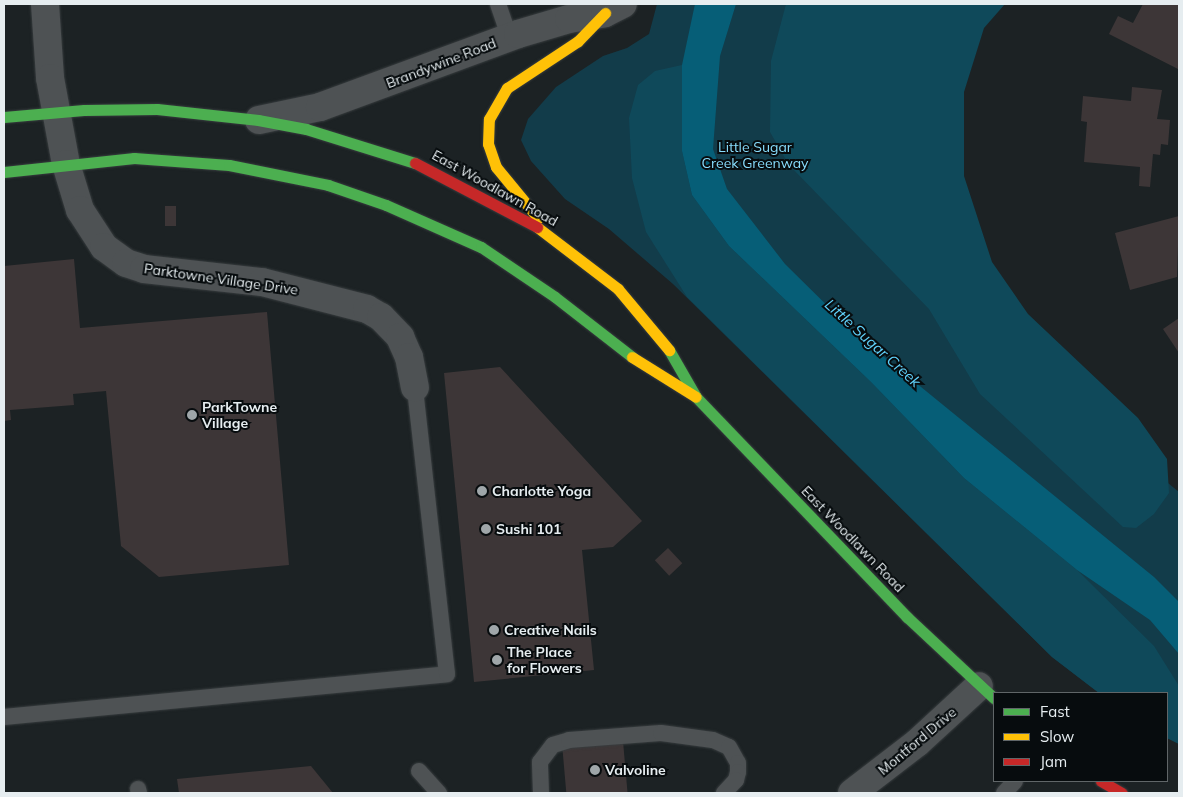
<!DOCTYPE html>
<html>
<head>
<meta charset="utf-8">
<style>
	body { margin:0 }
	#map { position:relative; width:1183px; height:797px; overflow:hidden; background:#1c2224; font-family:Mulish,sans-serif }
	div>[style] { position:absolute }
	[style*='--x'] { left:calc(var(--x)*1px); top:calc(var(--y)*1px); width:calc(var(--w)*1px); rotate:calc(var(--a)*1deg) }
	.green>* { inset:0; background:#123c4a }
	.forest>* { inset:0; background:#0f495a }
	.water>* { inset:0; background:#065e77 }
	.building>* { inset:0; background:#3d3637; transform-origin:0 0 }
	.roads { filter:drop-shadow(0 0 1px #373c3e) drop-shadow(0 0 1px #373c3e) }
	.lane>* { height:16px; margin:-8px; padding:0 8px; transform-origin:8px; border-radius:8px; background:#4e5254 }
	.street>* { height:28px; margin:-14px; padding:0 14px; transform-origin:14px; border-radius:14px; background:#4e5254 }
	.fast>* { height:11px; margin:-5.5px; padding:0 5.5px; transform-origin:5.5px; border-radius:5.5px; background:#4caf50 }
	.slow>* { height:11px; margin:-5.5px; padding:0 5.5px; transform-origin:5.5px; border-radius:5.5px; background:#ffc107 }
	.jam>* { height:11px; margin:-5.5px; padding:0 5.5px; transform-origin:5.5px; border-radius:5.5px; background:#c62828 }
	.dots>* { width:14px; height:14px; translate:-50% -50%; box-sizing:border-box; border:2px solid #070c0e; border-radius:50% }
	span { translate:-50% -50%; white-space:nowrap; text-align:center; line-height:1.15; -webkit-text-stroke:4px #070c0e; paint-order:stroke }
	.street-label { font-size:14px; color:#e6edf0 }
	.park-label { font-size:14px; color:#88ddfd }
	.poi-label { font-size:14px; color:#e6edf0; font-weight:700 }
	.left { translate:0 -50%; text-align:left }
	.water-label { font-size:15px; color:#61d3fc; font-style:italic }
	.frame { position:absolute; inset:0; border:5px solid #e6edf0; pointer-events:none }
	.legend { position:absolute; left:993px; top:692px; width:175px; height:90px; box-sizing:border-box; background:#070c0e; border:1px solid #606668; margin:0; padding:6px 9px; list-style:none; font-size:15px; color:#e6edf0 }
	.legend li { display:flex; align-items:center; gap:10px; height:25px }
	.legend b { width:25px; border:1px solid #606668 }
</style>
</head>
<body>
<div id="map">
	<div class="green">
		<i style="clip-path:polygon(657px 4px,884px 4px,885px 61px,1056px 392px,1179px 492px,1179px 744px,1167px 738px,1167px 693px,1099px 693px,1052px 657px,673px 284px,609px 229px,565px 199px,531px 161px,521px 140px,528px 119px,556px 87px,603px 56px,627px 48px,649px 34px)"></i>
	</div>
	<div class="forest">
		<i style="clip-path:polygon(786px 4px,1005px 4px,984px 28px,964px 92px,964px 176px,992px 262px,1028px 314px,1138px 418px,1167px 459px,1169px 493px,1154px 514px,1136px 528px,1123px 527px,980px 394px,929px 309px,789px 165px,770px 132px,771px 61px)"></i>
		<i style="clip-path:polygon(682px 65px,682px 151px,692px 195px,729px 246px,871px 382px,964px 478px,1077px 570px,1154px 646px,1179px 686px,1179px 744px,1167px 738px,1167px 693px,1099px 693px,1052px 657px,687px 297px,646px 232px,632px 178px,629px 118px,638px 85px,655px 71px)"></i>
	</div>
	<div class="water">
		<i style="clip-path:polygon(695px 4px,736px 4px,720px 56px,713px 149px,727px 189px,785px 264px,856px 334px,1154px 577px,1179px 602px,1179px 654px,1150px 620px,1077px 570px,964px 478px,871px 382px,729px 246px,692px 195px,682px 151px,682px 65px)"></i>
	</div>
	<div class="building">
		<i style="clip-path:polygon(1143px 4px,1179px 4px,1178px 69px,1109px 34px,1118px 16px,1133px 23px)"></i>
		<i style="clip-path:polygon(1132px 87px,1162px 90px,1157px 119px,1170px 120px,1168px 145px,1161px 144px,1160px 155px,1153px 154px,1150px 187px,1139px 186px,1140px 167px,1084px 162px,1087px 122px,1081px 121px,1083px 96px,1131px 101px)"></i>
		<i style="left:165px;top:206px;width:11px;height:20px"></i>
		<i style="clip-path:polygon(1179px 216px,1177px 277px,1130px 290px,1115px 233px)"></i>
		<i style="clip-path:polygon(74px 259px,80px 328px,267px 312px,289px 565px,159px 577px,121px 546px,106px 391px,73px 394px,74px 405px,10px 410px,11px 420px,4px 421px,4px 266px)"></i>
		<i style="clip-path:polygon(1179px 318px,1179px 353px,1163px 329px)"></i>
		<i style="clip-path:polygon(500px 367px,642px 521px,613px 547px,582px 550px,594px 670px,474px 682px,444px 373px)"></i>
		<i style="left:668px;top:548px;width:21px;height:18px;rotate:47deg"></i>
		<i style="left:623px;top:741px;width:52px;height:61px;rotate:85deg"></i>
		<i style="clip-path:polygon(311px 766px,333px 793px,179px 793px,177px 779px)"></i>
	</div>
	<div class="roads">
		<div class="lane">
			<i style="--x:498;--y:4;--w:36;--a:71"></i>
			<i style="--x:4;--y:717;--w:445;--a:-5.5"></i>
			<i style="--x:447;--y:674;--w:289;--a:-96.4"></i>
			<i style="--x:419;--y:771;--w:30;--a:48"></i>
			<i style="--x:138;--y:789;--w:4;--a:76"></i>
			<i style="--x:541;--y:793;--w:31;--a:-92"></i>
			<i style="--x:540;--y:762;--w:21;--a:-53"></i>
			<i style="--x:553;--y:745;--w:17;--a:-17"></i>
			<i style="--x:569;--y:740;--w:92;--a:-4.4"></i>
			<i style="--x:661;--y:733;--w:52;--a:7.7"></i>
			<i style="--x:713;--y:740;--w:17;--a:24"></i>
			<i style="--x:729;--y:747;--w:18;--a:61"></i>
			<i style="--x:738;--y:763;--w:9;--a:90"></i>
			<i style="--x:738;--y:772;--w:8;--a:104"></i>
			<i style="--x:736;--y:780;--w:18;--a:133"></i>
			<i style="--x:1004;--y:793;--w:16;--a:-47"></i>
		</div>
		<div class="street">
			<i style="--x:45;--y:4;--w:74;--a:86.1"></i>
			<i style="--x:50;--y:78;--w:87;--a:79.5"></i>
			<i style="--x:66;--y:164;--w:48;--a:73.1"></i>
			<i style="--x:80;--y:210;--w:44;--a:57"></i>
			<i style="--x:104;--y:247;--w:27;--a:36"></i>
			<i style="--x:126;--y:263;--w:19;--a:18"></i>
			<i style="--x:144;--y:269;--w:119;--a:6.3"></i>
			<i style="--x:262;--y:282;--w:108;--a:14.4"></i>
			<i style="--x:367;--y:309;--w:16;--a:30"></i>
			<i style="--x:381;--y:317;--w:28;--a:46"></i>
			<i style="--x:400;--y:337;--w:22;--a:66"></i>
			<i style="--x:409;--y:357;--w:31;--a:79"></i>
			<i style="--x:259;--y:120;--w:62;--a:-12"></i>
			<i style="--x:320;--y:107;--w:211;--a:-20.2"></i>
			<i style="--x:518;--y:34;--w:53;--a:-16.4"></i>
			<i style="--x:569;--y:19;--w:36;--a:-9"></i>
			<i style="--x:605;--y:13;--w:20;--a:-27"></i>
			<i style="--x:852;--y:793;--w:82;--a:-37.6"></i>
			<i style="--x:917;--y:743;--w:84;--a:-42.6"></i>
		</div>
		<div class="fast">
			<i style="--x:4;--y:117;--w:80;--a:-5"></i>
			<i style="--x:84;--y:110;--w:73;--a:-0.8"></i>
			<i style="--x:157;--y:109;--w:102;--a:6.2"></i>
			<i style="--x:258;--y:120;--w:49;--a:10.6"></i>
			<i style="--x:306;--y:129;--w:114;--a:17.3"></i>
			<i style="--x:4;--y:172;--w:131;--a:-6.1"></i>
			<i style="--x:134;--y:158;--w:95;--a:4.2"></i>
			<i style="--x:229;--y:165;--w:101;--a:11.4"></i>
			<i style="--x:328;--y:185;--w:61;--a:19"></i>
			<i style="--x:386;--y:205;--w:104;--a:23.9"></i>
			<i style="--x:481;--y:247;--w:89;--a:34"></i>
			<i style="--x:555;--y:297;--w:98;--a:37.9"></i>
			<i style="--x:669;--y:350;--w:54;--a:60.1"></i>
			<i style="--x:696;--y:397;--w:305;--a:46.2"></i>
			<i style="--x:907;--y:617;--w:119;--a:43"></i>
		</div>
		<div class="slow">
			<i style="--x:538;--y:218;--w:66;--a:-129.5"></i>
			<i style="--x:496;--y:167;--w:24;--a:-109"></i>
			<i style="--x:488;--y:144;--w:25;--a:-88"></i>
			<i style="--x:489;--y:119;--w:36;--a:-60"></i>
			<i style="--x:507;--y:88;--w:85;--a:-33.5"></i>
			<i style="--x:578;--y:41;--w:39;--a:-46"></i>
			<i style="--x:537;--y:227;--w:102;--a:37.4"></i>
			<i style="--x:618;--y:289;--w:80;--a:50.1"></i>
			<i style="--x:632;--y:357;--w:75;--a:32"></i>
		</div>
		<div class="jam">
			<i style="--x:415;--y:163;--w:138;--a:27.7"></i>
			<i style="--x:1101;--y:781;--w:24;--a:30"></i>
		</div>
	</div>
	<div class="dots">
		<i style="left:192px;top:415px;background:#9fa6a9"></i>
		<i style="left:482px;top:491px;background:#9fa6a9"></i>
		<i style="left:486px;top:529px;background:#9fa6a9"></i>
		<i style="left:494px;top:630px;background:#9fa6a9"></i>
		<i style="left:497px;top:660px;background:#9fa6a9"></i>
		<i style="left:595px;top:770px;background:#9fa6a9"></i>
	</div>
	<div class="street-label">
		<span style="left:441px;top:63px;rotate:-21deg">Brandywine Road</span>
		<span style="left:495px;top:188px;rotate:29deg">East Woodlawn Road</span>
		<span style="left:221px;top:279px;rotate:8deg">Parktowne Village Drive</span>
		<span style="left:853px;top:539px;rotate:46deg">East Woodlawn Road</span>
		<span style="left:917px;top:741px;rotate:-40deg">Montford Drive</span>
	</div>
	<div class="park-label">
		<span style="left:755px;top:155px">Little Sugar<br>Creek Greenway</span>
	</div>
	<div class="poi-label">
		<span class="left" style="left:202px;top:415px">ParkTowne<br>Village</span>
		<span class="left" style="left:492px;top:491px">Charlotte Yoga</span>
		<span class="left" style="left:496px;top:529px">Sushi 101</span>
		<span class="left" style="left:504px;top:630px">Creative Nails</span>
		<span class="left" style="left:507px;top:660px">The Place<br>for Flowers</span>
		<span class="left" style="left:605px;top:770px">Valvoline</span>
	</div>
	<div class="water-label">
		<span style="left:873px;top:343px;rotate:42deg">Little Sugar Creek</span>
	</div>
	<div class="frame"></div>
	<ul class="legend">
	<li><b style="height:6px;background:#4caf50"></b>Fast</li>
	<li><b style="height:6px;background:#ffc107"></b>Slow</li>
	<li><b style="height:6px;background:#c62828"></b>Jam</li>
	</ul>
</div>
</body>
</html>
